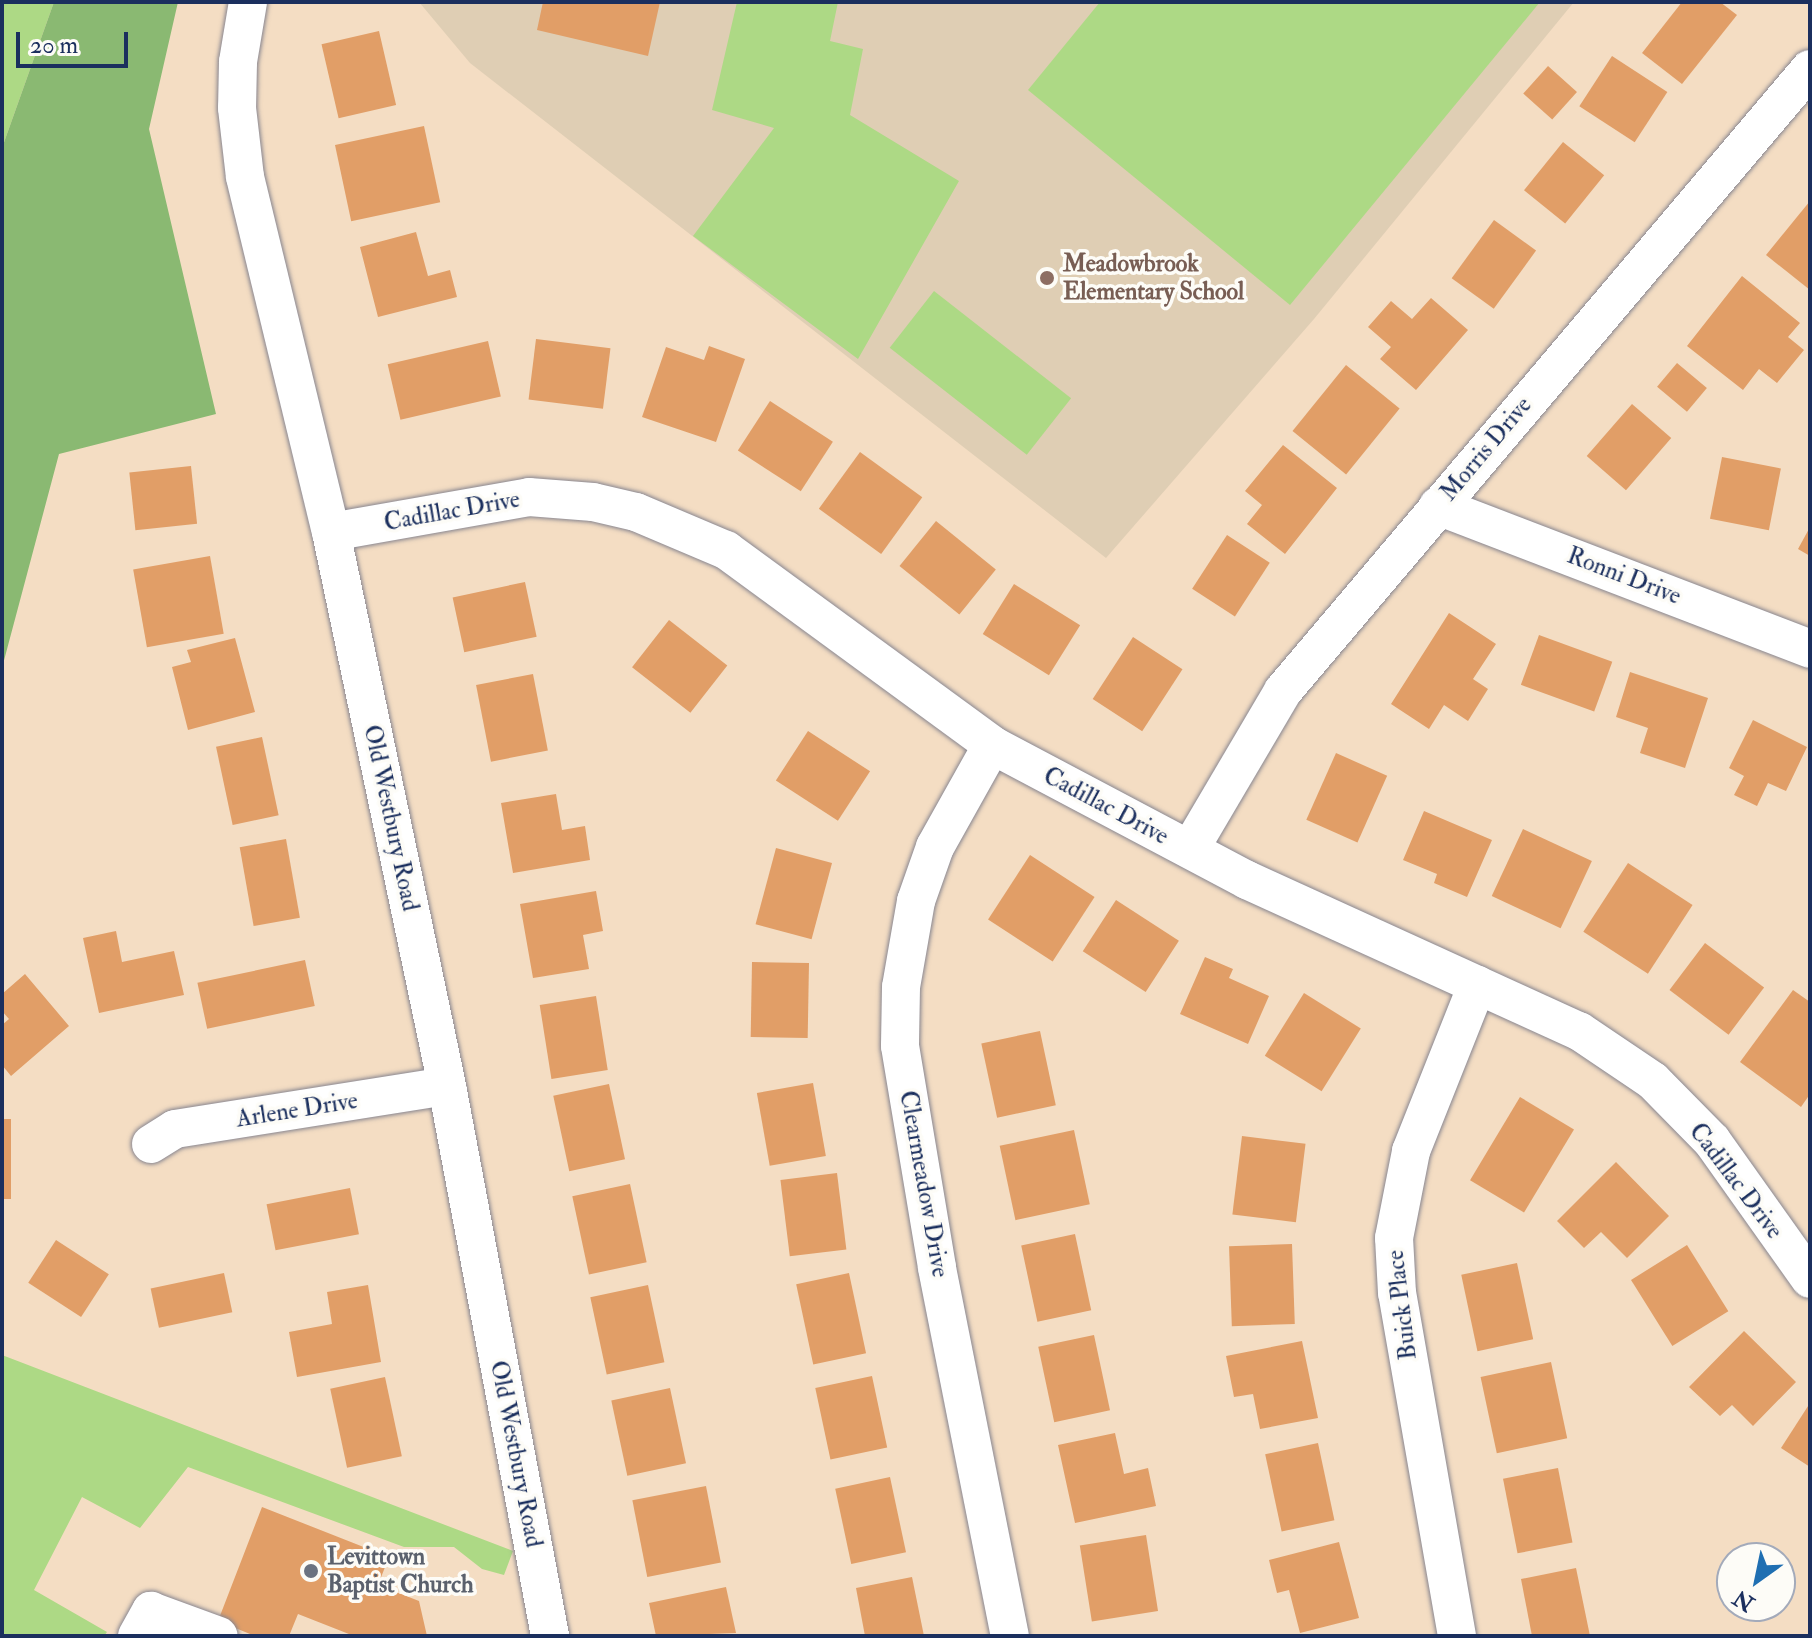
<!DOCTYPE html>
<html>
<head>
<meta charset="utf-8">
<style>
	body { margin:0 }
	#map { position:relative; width:1812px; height:1638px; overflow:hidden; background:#f4ddc3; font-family:"IM FELL Double Pica",serif }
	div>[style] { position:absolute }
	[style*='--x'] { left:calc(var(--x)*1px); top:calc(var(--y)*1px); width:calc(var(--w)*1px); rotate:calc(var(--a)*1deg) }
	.built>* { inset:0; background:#dfceb4 }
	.green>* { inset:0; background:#add985; transform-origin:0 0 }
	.forest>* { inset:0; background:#8ab972 }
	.building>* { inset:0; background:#e19e67; transform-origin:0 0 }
	.roads { filter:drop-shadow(0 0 2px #888690) drop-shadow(0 0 2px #888690) }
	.minor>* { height:38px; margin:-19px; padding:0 19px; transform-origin:19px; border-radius:19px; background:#fff }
	.dots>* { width:22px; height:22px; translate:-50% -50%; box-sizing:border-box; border:4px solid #fdfcf7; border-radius:50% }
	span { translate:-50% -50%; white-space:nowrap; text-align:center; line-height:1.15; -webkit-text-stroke:7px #fdfcf7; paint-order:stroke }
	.education-label { font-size:24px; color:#785e54; font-weight:700 }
	.left { translate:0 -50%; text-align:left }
	.street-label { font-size:24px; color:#1b2f5e }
	.worship-label { font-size:24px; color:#5b616d; font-weight:700 }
	.frame { position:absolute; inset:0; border:4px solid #1b2f5e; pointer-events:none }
	.north { position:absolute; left:1716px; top:1542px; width:80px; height:80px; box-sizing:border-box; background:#fdfcf7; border:2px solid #a3aaba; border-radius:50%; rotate:213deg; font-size:22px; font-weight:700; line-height:32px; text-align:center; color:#1b2f5e }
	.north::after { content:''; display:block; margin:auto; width:28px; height:36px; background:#1f6fb2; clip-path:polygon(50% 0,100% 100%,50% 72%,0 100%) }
	.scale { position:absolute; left:16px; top:32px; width:112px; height:36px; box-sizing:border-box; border:4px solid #1b2f5e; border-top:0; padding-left:10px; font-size:24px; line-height:28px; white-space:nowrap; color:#1b2f5e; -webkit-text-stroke:6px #fdfcf7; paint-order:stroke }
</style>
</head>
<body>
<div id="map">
	<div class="built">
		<i style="clip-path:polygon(419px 2px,1574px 2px,1314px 319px,1106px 558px,470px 63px)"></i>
	</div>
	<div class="green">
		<i style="clip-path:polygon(2px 2px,54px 2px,2px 148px)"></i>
		<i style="clip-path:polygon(737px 2px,838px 2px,830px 41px,863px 49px,850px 115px,959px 181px,858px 359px,693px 236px,774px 128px,712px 110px)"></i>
		<i style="clip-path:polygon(1100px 2px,1540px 2px,1290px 305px,1028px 90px)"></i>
		<i style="left:934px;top:291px;width:174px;height:72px;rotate:38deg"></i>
		<i style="clip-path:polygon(2px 1355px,513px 1551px,504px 1575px,482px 1569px,454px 1547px,404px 1547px,188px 1467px,140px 1528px,82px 1497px,34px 1590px,107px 1632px,104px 1636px,2px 1636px)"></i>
	</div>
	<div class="forest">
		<i style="clip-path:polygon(54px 2px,178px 2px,149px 129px,216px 414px,59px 454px,2px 668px,2px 148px)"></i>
	</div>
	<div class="building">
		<i style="clip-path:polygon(543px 2px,660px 2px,648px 56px,537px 30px)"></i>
		<i style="clip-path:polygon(1682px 2px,1720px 2px,1737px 15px,1682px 84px,1642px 53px)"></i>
		<i style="left:379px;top:31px;width:76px;height:59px;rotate:77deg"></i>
		<i style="left:1612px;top:56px;width:66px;height:60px;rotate:33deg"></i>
		<i style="left:1548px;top:66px;width:39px;height:37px;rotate:42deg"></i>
		<i style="left:424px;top:126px;width:78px;height:91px;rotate:78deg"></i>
		<i style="left:1563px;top:142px;width:53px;height:62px;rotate:39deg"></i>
		<i style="clip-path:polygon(1810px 201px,1810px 290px,1766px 255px)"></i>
		<i style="left:1494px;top:220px;width:52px;height:72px;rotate:36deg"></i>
		<i style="clip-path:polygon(416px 232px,428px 276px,450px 270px,457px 297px,378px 317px,360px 247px)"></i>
		<i style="clip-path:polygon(1742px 276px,1800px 323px,1788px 337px,1804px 350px,1777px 383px,1759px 369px,1743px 390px,1687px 346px)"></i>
		<i style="clip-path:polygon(1431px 298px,1468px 330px,1416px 390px,1380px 359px,1391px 347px,1368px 327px,1391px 301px,1412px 319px)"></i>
		<i style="left:536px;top:339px;width:75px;height:61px;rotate:7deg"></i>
		<i style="left:488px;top:341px;width:57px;height:103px;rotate:77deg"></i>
		<i style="clip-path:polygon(709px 346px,745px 359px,716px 442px,642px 417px,666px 347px,704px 360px)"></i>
		<i style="left:1677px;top:363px;width:39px;height:31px;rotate:40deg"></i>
		<i style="left:1346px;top:365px;width:69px;height:85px;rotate:39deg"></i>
		<i style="left:770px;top:401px;width:75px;height:59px;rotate:33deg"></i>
		<i style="left:1632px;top:404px;width:52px;height:69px;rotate:41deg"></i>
		<i style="clip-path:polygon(1283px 445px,1337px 488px,1285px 554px,1247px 524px,1262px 505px,1245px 491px)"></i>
		<i style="left:860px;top:452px;width:77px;height:70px;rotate:36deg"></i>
		<i style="left:1722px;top:457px;width:60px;height:63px;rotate:11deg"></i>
		<i style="left:191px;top:466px;width:58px;height:62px;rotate:84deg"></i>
		<i style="left:936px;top:521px;width:77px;height:58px;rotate:39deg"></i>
		<i style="clip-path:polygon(1810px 527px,1810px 556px,1798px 549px)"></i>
		<i style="left:1227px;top:535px;width:51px;height:64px;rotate:33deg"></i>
		<i style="left:210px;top:556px;width:79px;height:78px;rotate:80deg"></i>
		<i style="left:525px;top:582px;width:56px;height:74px;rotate:78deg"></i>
		<i style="left:1014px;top:584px;width:78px;height:59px;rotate:32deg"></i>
		<i style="clip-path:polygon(1449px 613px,1496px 644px,1473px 679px,1488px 689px,1468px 721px,1444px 705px,1429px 729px,1391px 704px)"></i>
		<i style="left:669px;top:620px;width:74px;height:60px;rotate:38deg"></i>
		<i style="left:1539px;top:635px;width:78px;height:53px;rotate:20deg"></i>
		<i style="left:1133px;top:637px;width:59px;height:74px;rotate:33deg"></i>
		<i style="clip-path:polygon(235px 638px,255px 712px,188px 730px,172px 667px,191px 662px,187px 650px)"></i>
		<i style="clip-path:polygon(1630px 672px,1708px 698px,1685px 768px,1640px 753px,1648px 728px,1616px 717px)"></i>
		<i style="left:533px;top:674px;width:78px;height:58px;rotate:79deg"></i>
		<i style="clip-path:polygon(1753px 720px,1807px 747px,1786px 791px,1768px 783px,1757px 806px,1734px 795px,1744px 776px,1729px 768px)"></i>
		<i style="left:808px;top:731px;width:74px;height:59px;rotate:33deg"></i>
		<i style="left:262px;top:737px;width:80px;height:47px;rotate:78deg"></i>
		<i style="left:1336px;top:753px;width:56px;height:73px;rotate:24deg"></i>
		<i style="clip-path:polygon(556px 794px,562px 830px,585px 826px,590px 860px,513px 873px,501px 803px)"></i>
		<i style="clip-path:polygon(1424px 811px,1492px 840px,1467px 897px,1434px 883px,1437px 874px,1403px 860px)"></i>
		<i style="left:1523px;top:829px;width:76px;height:74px;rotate:25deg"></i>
		<i style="left:286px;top:839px;width:80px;height:47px;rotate:80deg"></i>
		<i style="left:776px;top:848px;width:58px;height:79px;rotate:15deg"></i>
		<i style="left:1030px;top:855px;width:77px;height:77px;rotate:33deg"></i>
		<i style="left:1628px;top:863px;width:77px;height:82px;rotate:33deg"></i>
		<i style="clip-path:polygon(596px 891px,603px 931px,583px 935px,589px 969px,533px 978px,520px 904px)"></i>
		<i style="left:1116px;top:900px;width:75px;height:61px;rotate:33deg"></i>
		<i style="clip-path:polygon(116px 931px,122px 962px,174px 951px,184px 995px,99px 1013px,83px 938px)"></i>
		<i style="left:1705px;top:943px;width:74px;height:59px;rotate:37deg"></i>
		<i style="clip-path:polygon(1205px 957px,1233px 969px,1229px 978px,1269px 996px,1248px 1044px,1180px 1014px)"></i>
		<i style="left:305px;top:960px;width:47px;height:110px;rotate:78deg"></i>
		<i style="left:752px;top:962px;width:57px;height:75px;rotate:1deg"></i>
		<i style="clip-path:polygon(25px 974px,69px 1026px,11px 1076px,2px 1065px,2px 1025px,9px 1019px,2px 1011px,2px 994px)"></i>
		<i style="clip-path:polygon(1793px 990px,1810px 1002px,1810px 1094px,1801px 1107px,1740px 1062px)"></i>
		<i style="left:1304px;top:993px;width:67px;height:74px;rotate:32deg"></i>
		<i style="left:596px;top:996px;width:75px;height:57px;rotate:81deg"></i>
		<i style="left:1040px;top:1031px;width:76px;height:60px;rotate:78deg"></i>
		<i style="left:813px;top:1083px;width:74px;height:57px;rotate:80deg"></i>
		<i style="left:609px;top:1084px;width:77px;height:57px;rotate:78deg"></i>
		<i style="left:1520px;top:1097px;width:63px;height:97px;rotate:31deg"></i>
		<i style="left:2px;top:1119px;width:9px;height:80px"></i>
		<i style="left:1074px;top:1130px;width:76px;height:76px;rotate:78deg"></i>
		<i style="left:1242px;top:1136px;width:64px;height:79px;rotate:7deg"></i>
		<i style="clip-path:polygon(1616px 1162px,1669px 1216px,1627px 1258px,1601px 1232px,1584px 1248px,1557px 1221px)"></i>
		<i style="left:837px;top:1173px;width:77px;height:57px;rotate:83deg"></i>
		<i style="left:630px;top:1184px;width:80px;height:59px;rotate:78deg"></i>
		<i style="left:350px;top:1188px;width:47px;height:85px;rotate:79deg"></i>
		<i style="left:1075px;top:1234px;width:78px;height:55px;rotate:78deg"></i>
		<i style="left:56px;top:1240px;width:63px;height:51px;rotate:33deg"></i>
		<i style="left:1292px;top:1244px;width:80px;height:63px;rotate:88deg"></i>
		<i style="left:1687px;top:1245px;width:78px;height:66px;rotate:58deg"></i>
		<i style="left:1517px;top:1263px;width:78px;height:57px;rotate:78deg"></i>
		<i style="left:224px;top:1273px;width:40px;height:75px;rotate:78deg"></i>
		<i style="left:849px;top:1273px;width:82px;height:54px;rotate:78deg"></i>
		<i style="clip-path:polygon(368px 1285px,381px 1362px,297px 1377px,289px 1332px,332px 1324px,327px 1292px)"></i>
		<i style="left:648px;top:1285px;width:79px;height:59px;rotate:78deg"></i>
		<i style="clip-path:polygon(1744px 1331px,1796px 1382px,1753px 1426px,1732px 1405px,1720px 1416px,1689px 1387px)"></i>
		<i style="left:1094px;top:1335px;width:77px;height:57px;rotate:78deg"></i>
		<i style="clip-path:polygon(1302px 1341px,1318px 1418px,1260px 1429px,1253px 1394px,1234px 1397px,1226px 1356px)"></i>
		<i style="left:1551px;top:1362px;width:78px;height:72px;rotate:78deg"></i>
		<i style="left:872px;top:1376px;width:73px;height:58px;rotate:78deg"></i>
		<i style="left:385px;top:1377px;width:81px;height:56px;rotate:78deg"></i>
		<i style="left:670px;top:1388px;width:77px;height:60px;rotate:78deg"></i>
		<i style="clip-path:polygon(1810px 1403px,1810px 1467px,1781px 1448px)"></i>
		<i style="clip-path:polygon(1115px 1433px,1124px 1474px,1148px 1468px,1156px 1506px,1075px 1523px,1058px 1445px)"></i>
		<i style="left:1318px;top:1443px;width:79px;height:54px;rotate:78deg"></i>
		<i style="left:1558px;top:1468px;width:76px;height:56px;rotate:79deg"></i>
		<i style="left:890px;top:1477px;width:77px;height:56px;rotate:78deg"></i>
		<i style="left:706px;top:1486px;width:78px;height:75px;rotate:79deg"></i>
		<i style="clip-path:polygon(262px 1507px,389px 1557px,378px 1585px,419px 1601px,427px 1636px,354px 1636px,298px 1614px,289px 1636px,255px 1636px,218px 1621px)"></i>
		<i style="left:1146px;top:1535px;width:77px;height:67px;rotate:81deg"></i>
		<i style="clip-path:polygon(1339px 1542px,1359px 1618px,1300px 1633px,1289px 1590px,1277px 1593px,1269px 1560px)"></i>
		<i style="clip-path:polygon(1576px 1568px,1590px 1636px,1532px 1636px,1521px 1579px)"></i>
		<i style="clip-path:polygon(912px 1577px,924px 1636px,865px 1636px,856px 1588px)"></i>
		<i style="clip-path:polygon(726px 1587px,736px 1633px,656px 1636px,649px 1603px)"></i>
	</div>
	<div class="roads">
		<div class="minor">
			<i style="--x:248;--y:2;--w:61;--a:99.5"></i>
			<i style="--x:238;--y:62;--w:46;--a:91.2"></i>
			<i style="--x:237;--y:108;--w:69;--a:83.4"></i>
			<i style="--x:245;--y:177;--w:365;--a:76.4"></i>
			<i style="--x:331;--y:532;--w:566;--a:78.17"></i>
			<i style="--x:447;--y:1086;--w:560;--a:79.39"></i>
			<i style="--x:1438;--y:506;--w:399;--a:21"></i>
			<i style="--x:331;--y:532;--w:201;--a:-10"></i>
			<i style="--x:529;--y:497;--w:64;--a:4.5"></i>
			<i style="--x:593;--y:502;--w:44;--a:13.1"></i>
			<i style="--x:636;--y:512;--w:98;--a:22.9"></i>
			<i style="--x:726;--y:550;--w:330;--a:36.2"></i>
			<i style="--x:992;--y:745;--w:289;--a:27.9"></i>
			<i style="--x:1247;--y:880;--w:365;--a:24.5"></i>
			<i style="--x:1579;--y:1031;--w:89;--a:34"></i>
			<i style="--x:1653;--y:1081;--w:84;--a:45.5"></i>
			<i style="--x:1712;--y:1141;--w:169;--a:54.6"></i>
			<i style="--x:992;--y:745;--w:117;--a:119.2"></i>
			<i style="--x:935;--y:847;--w:57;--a:109.4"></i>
			<i style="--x:916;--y:901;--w:87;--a:99.9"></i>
			<i style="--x:901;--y:987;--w:59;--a:91"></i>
			<i style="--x:900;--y:1046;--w:225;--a:80.5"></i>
			<i style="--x:937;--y:1268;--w:375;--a:78.8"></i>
			<i style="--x:1190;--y:849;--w:183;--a:-59.5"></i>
			<i style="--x:1283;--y:691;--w:815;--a:-49.73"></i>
			<i style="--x:151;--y:1144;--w:28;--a:-32"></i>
			<i style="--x:175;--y:1129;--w:275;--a:-9"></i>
			<i style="--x:137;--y:1636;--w:29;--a:-61"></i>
			<i style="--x:151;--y:1611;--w:72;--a:20.2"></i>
			<i style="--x:1457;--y:1636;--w:348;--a:-99.9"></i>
			<i style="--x:1397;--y:1293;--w:55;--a:-93.1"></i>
			<i style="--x:1394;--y:1238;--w:89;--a:-78.9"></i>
			<i style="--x:1411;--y:1151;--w:179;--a:-68.3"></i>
		</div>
	</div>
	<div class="dots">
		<i style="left:1047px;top:278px;background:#8d6e63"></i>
		<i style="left:311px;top:1571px;background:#6b7280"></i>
	</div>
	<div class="education-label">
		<span class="left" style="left:1063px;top:278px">Meadowbrook<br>Elementary School</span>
	</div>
	<div class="street-label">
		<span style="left:1486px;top:449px;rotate:-50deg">Morris Drive</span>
		<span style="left:452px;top:511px;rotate:-10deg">Cadillac Drive</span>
		<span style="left:1624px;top:576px;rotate:21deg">Ronni Drive</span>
		<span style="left:1106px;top:806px;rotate:28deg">Cadillac Drive</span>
		<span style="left:391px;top:818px;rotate:78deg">Old Westbury Road</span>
		<span style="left:297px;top:1110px;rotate:-9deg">Arlene Drive</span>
		<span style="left:1736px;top:1181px;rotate:53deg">Cadillac Drive</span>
		<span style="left:924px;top:1184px;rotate:80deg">Clearmeadow Drive</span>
		<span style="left:1402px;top:1305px;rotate:-97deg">Buick Place</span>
		<span style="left:516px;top:1454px;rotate:79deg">Old Westbury Road</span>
	</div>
	<div class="worship-label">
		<span class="left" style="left:327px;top:1571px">Levittown<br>Baptist Church</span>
	</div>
	<div class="frame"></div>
	<div class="north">N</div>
	<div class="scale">20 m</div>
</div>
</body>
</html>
